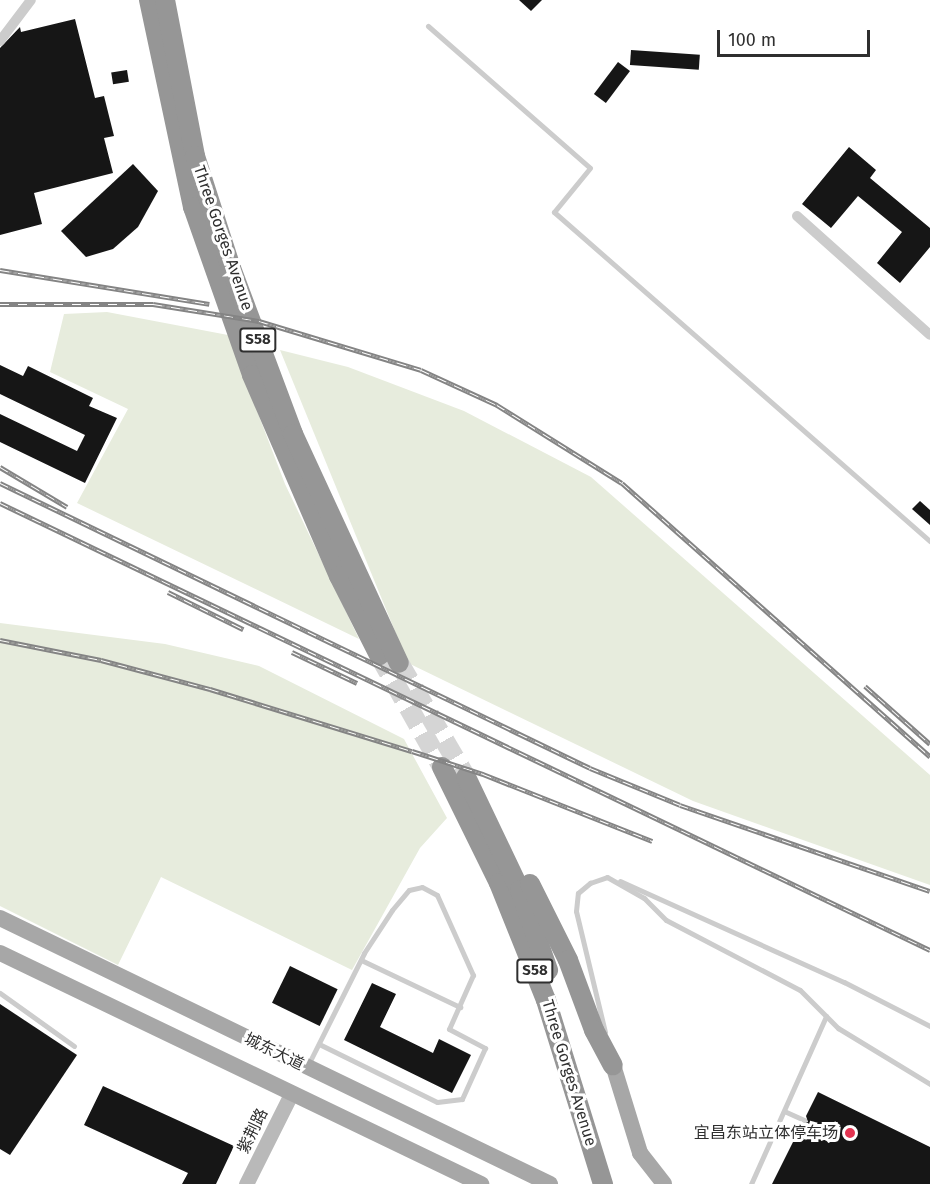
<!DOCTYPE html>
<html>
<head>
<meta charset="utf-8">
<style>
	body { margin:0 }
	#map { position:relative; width:930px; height:1184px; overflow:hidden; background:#fff; font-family:"Fira Sans","Noto Sans SC",sans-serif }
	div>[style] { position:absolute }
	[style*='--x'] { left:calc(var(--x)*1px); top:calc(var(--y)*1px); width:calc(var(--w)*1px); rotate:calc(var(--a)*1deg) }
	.green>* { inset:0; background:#e7ecdd }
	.building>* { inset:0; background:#161616; transform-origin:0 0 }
	.highway-tunnel>* { height:20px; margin-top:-10px; transform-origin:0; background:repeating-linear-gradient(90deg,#d5d5d5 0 20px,transparent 0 30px) }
	.lane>* { height:5px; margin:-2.5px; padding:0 2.5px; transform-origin:2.5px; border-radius:2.5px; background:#ccc }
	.street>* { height:10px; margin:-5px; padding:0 5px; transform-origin:5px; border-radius:5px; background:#ccc }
	.secondary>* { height:15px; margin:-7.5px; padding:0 7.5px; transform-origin:7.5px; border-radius:7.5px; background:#b9b9b9 }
	.primary>* { height:16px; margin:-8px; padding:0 8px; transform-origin:8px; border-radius:8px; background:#a7a7a7 }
	.highway>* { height:20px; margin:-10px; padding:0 10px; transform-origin:10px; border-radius:10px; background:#969696 }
	.rail>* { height:5px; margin-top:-2.5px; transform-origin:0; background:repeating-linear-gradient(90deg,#fff 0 9px,#848484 0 18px); box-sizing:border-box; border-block:2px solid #848484 }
	.dots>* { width:16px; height:16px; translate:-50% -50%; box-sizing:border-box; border:3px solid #fff; border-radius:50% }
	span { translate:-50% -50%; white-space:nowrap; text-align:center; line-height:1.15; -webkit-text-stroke:6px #fff; paint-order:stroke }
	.shield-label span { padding:2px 4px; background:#fff; border:2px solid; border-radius:4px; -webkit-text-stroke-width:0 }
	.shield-label { font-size:15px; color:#2f2f2f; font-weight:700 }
	.street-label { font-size:16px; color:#2f2f2f }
	.poi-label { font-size:16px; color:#2f2f2f }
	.right { translate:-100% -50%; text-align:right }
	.scale { position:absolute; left:717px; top:30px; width:153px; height:27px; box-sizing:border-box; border:3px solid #2f2f2f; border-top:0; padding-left:8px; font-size:18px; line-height:21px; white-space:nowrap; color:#2f2f2f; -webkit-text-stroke:4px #fff; paint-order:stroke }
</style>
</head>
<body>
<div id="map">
	<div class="green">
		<i style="clip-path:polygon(107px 312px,228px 335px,285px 484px,359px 639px,77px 503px,128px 409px,50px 372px,64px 314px)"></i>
		<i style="clip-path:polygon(280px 350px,348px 367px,464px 411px,591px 477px,930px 775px,930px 885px,693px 801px,408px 663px)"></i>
		<i style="clip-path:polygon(0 623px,165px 644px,259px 666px,404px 739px,447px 818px,420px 848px,352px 970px,161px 877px,118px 965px,0 906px)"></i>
	</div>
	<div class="building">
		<i style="clip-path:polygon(519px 0,542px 0,531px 11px)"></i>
		<i style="clip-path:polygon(75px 19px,95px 98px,104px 96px,114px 136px,104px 138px,113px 173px,34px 193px,42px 224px,0 235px,0 48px,20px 27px,21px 32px)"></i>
		<i style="left:631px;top:50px;width:69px;height:15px;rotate:4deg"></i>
		<i style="left:618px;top:62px;width:15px;height:40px;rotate:37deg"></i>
		<i style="left:127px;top:70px;width:12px;height:16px;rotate:81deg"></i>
		<i style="clip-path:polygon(849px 147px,876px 170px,870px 178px,930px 228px,930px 247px,900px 283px,877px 263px,902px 232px,858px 196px,831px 228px,802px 204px)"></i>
		<i style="clip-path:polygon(133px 164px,158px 191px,138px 227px,113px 249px,86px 257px,61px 231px)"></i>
		<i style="clip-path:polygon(0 365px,23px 376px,28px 366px,93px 398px,89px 406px,117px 418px,85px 483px,0 442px,0 414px,77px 451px,85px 435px,0 394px)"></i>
		<i style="clip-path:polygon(920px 501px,930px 510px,930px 525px,912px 509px)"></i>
		<i style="left:290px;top:966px;width:53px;height:41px;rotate:26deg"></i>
		<i style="clip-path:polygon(372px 983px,396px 994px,380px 1027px,433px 1053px,439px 1039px,471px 1055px,452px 1093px,344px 1040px)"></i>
		<i style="clip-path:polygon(0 1004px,77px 1055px,10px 1155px,0 1149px)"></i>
		<i style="clip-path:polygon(103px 1086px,234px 1146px,216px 1184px,182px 1184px,188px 1173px,84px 1125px)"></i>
		<i style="clip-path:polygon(818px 1092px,930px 1147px,930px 1184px,772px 1184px,802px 1124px,808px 1122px,806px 1116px)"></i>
	</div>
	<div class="highway-tunnel">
		<i style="--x:379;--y:655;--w:129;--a:60.6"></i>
		<i style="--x:399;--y:663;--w:132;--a:59.6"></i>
	</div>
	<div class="lane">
		<i style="--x:428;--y:26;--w:215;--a:41.2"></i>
		<i style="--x:590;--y:168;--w:57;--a:129.3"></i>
		<i style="--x:554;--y:212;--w:500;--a:41.2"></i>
		<i style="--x:620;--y:881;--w:246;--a:24.3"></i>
		<i style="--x:844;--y:982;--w:97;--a:27.1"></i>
		<i style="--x:361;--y:960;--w:110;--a:25.4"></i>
		<i style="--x:0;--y:993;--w:91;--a:35.6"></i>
		<i style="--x:605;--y:1032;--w:124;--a:-103.5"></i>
		<i style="--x:576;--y:911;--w:18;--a:-84"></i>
		<i style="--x:578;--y:893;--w:16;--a:-40"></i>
		<i style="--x:590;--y:883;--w:18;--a:-19"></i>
		<i style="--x:607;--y:877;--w:43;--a:29.6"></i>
		<i style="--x:644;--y:898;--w:31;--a:45"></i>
		<i style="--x:666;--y:920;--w:151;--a:27.6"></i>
		<i style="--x:800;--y:990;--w:54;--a:45"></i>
		<i style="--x:838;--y:1028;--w:108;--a:31.3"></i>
		<i style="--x:309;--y:1063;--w:123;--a:-63.4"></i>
		<i style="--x:364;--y:953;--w:51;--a:-56.9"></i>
		<i style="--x:392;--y:910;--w:26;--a:-50"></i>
		<i style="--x:409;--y:890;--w:13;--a:-13"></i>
		<i style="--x:422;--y:887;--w:17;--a:28"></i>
		<i style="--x:437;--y:895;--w:88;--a:65.8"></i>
		<i style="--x:473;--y:975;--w:59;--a:114"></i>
		<i style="--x:449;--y:1029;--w:41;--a:27.8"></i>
		<i style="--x:485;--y:1048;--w:56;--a:114.3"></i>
		<i style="--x:462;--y:1099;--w:25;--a:173"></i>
		<i style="--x:437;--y:1102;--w:131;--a:-153.8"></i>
		<i style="--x:784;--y:1111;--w:22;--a:24"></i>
		<i style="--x:751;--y:1184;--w:184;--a:-65.9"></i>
	</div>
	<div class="street">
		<i style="--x:0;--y:41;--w:51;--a:-52.9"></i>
		<i style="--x:797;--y:216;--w:178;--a:41.8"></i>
	</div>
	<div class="secondary">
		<i style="--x:246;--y:1184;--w:101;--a:-63.4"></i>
	</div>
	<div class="primary">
		<i style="--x:0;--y:918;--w:611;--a:25.81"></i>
		<i style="--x:0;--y:953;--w:534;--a:25.65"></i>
		<i style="--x:613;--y:1065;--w:92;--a:72.9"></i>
		<i style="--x:640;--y:1153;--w:39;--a:52"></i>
	</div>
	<div class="highway">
		<i style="--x:149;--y:0;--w:212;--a:78"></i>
		<i style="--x:193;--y:207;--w:178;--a:70.6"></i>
		<i style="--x:252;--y:375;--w:219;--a:66.6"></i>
		<i style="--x:339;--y:576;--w:89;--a:63.1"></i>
		<i style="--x:165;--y:0;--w:159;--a:79.1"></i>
		<i style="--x:195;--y:156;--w:118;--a:72.2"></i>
		<i style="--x:231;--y:268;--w:177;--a:69.5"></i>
		<i style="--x:293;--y:434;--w:252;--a:65.2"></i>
		<i style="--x:442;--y:767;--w:129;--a:63.8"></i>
		<i style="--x:499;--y:883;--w:126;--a:68.1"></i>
		<i style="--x:546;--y:1000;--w:193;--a:72.8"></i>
		<i style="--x:466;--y:777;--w:125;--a:64.5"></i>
		<i style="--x:520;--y:890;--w:85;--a:70.7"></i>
		<i style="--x:530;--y:884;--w:85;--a:63.4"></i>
		<i style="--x:568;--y:960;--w:75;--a:69.6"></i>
		<i style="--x:594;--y:1030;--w:40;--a:62"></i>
	</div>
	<div class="rail">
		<i style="--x:0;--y:270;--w:212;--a:9.2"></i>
		<i style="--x:0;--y:304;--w:153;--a:0"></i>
		<i style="--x:153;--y:304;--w:107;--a:9.1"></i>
		<i style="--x:259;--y:321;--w:169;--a:16.8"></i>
		<i style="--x:421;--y:370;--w:84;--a:24.7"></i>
		<i style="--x:497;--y:405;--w:147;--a:32"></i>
		<i style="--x:622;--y:483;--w:412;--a:41.6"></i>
		<i style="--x:0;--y:467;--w:78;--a:30.8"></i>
		<i style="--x:0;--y:483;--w:655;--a:25.78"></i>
		<i style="--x:590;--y:768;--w:97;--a:22.3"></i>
		<i style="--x:680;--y:805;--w:264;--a:19"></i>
		<i style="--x:0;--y:503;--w:1032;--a:25.67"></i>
		<i style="--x:168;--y:592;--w:84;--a:26.3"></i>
		<i style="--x:0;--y:640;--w:103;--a:11.2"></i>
		<i style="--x:101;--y:660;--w:113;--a:14.9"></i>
		<i style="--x:210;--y:689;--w:211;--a:17.1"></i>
		<i style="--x:412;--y:751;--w:75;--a:17.9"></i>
		<i style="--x:483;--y:774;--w:182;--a:21.6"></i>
		<i style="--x:292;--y:652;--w:72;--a:25.5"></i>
		<i style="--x:865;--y:686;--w:87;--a:41.7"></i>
	</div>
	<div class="dots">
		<i style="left:850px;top:1133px;background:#e33451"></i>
	</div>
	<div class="shield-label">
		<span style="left:258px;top:340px">S58</span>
		<span style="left:535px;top:971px">S58</span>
	</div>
	<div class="street-label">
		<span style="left:223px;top:238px;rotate:71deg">Three Gorges Avenue</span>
		<span style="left:274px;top:1052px;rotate:26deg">城东大道</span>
		<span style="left:569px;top:1073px;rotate:73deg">Three Gorges Avenue</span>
		<span style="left:253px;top:1131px;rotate:-64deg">紫荆路</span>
	</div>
	<div class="poi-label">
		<span class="right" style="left:838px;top:1133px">宜昌东站立体停车场</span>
	</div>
	<div class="scale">100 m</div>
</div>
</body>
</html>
